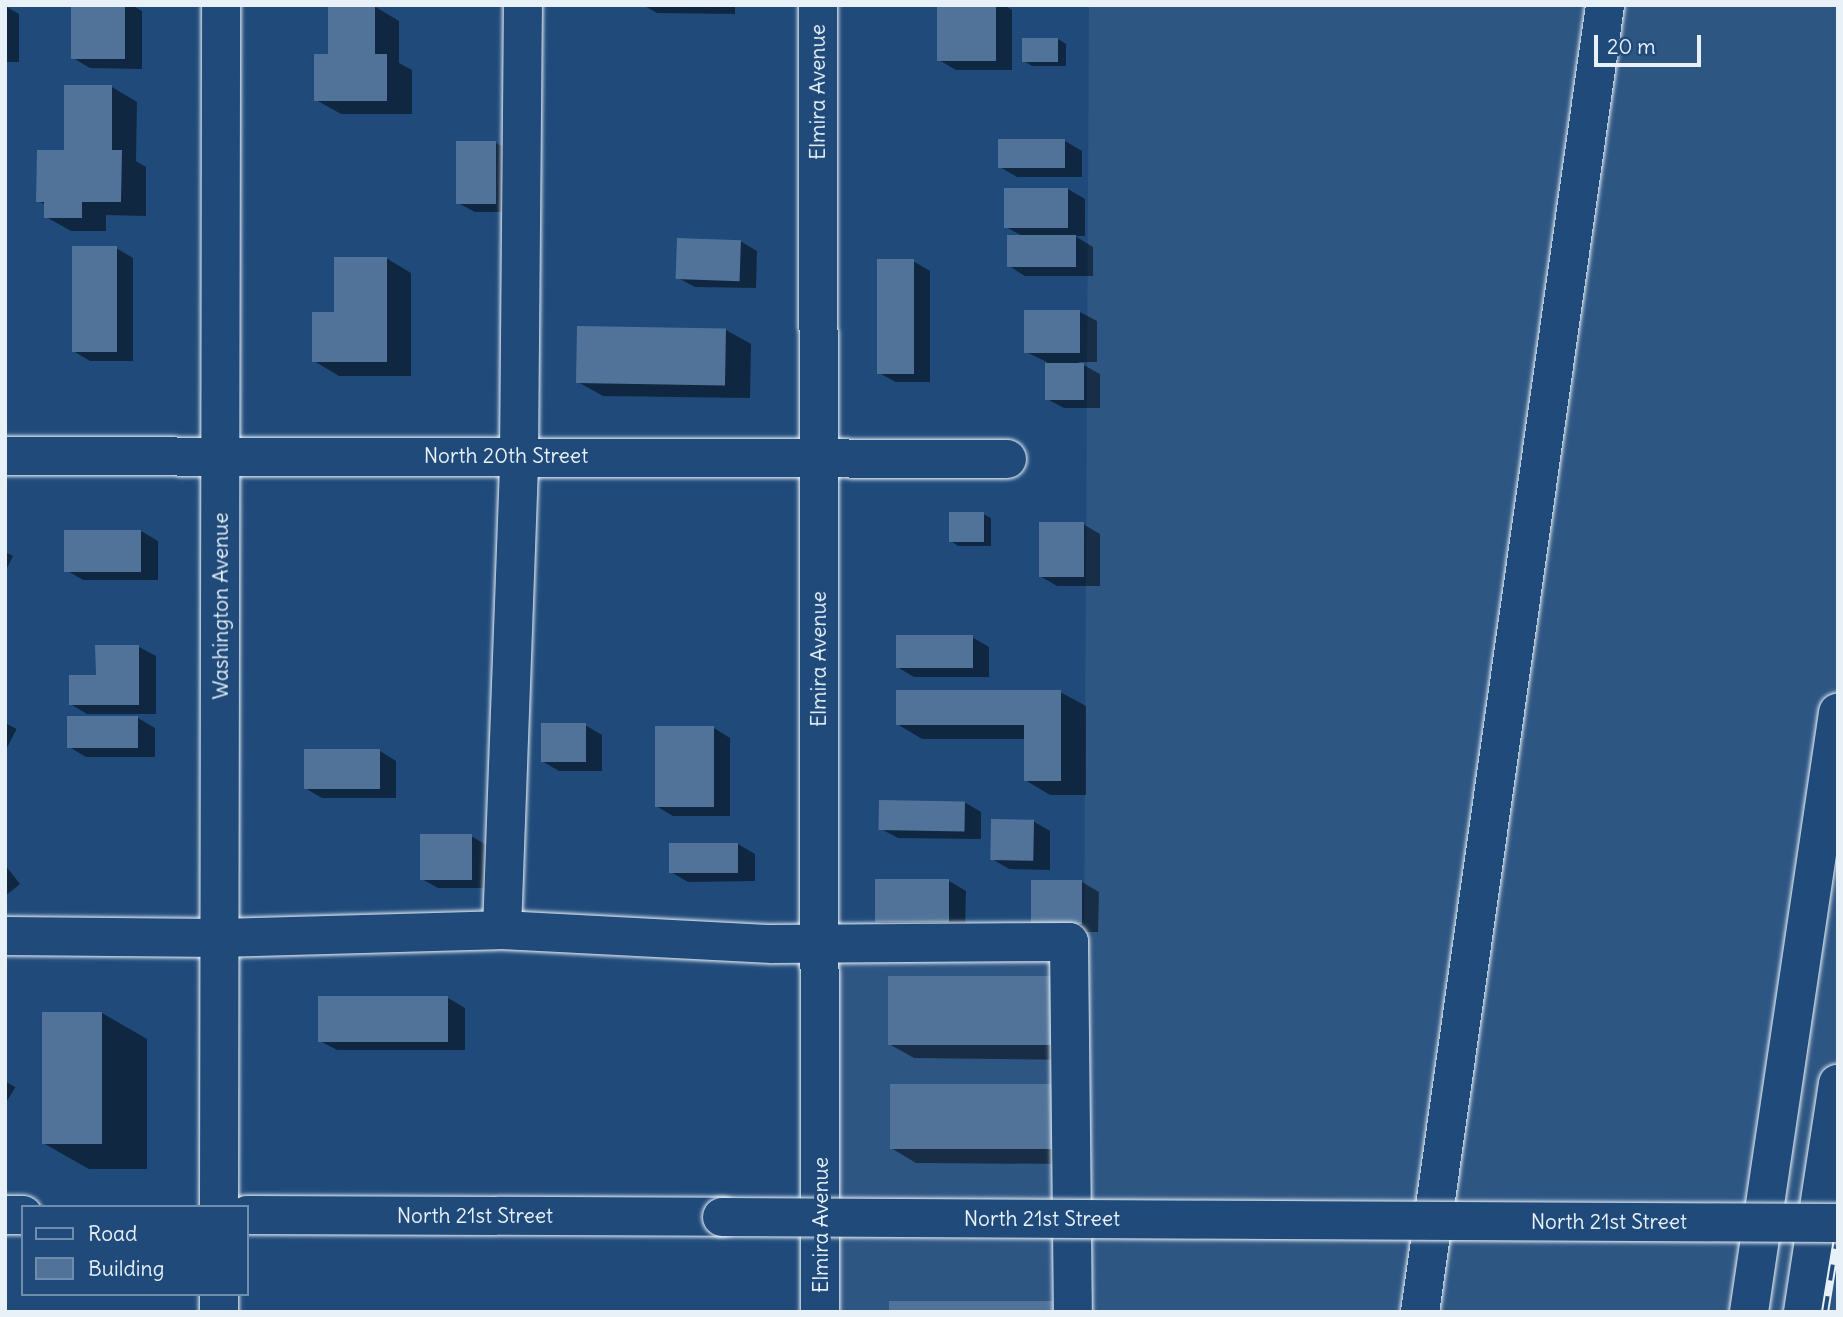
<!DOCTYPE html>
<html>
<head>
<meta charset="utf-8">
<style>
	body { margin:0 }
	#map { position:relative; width:1843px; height:1317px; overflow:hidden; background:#1f4a7a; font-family:Delius,sans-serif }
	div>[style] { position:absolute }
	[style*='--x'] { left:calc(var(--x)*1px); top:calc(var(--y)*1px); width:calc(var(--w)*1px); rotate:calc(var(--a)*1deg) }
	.built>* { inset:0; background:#2e5683 }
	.shadow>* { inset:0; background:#0007; transform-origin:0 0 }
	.building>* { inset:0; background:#517399; transform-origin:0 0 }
	.roads { filter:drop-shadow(0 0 2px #e8f1f8) drop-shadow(0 0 2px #e8f1f8) }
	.minor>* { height:38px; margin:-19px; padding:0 19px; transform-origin:19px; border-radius:19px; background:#1f4a7a }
	.rail>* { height:8px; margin-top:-4px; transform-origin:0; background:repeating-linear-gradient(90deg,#1f4a7a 0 16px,#e8f1f8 0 32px); box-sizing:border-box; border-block:2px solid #e8f1f8 }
	.bridges { filter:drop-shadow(0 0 2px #e8f1f8) drop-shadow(0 0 2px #e8f1f8) }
	.minor-bridge>* { height:38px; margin:-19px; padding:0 19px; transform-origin:19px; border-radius:19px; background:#1f4a7a }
	span { translate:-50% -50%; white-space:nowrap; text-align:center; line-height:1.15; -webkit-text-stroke:6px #1f4a7a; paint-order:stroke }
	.street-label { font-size:21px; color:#e8f1f8 }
	.frame { position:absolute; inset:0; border:7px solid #e8f1f8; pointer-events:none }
	.legend { position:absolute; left:21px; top:1205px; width:228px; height:91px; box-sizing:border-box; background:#1f4a7a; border:2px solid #6f8dac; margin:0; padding:9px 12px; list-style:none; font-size:21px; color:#e8f1f8 }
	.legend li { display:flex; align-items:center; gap:14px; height:35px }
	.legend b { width:35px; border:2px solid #6f8dac }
	.scale { position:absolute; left:1594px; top:35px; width:107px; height:32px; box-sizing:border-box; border:4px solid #e8f1f8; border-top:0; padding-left:9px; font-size:21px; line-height:24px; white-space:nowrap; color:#e8f1f8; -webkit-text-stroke:5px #1f4a7a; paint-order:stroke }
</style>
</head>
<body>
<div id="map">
	<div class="built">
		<i style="clip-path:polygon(1089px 5px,1838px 5px,1838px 1312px,820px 1312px,820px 943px,1084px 943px)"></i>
	</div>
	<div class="shadow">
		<i style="clip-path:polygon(73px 5px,132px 5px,142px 11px,142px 69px,90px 68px,73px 58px)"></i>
		<i style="clip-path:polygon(643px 5px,735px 5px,735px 14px,657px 13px)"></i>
		<i style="clip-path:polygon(939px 5px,1004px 5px,1012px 10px,1012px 70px,956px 70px,939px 60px)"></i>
		<i style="clip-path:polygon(5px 6px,19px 14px,19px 62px,5px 62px)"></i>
		<i style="clip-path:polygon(374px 6px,399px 21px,399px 63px,412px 70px,412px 114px,341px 114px,316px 100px,329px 56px)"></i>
		<i style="clip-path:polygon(1058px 39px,1066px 44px,1066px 66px,1032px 66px,1024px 61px)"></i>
		<i style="clip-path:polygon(112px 87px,137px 102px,136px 161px,146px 167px,146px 216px,106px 215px,106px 231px,71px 231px,46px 217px,46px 205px,38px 201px)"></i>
		<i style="clip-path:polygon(1065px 141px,1082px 151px,1082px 177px,1017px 177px,1000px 167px)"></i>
		<i style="clip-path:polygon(496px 143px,513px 152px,513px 212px,475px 212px,458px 203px)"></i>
		<i style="clip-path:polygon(1068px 189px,1085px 199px,1085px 236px,1075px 236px,1093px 247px,1093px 276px,1025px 276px,1009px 266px,1024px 237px,1006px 227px)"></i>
		<i style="clip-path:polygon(740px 241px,757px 251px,756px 288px,695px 287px,678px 278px)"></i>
		<i style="clip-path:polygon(116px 248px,133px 258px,133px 361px,90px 361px,73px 351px)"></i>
		<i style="clip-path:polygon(386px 258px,411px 273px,411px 376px,339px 376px,314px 361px,336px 314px)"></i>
		<i style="clip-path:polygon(913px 261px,930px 271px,930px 382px,896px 382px,879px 373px)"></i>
		<i style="clip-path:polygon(1080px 312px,1097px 321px,1097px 362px,1078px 362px,1100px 374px,1100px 408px,1064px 408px,1047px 399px,1047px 362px,1026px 352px)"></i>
		<i style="clip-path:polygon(726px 330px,751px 344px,750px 398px,603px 396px,578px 382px)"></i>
		<i style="clip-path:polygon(983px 514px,991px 518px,991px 546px,958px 546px,951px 541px)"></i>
		<i style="clip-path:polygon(1083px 524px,1100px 534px,1100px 586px,1057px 586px,1040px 576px)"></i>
		<i style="clip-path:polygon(141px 531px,158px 541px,158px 580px,83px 580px,66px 570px)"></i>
		<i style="left:5px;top:552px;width:9px;height:45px;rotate:27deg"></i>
		<i style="clip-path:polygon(972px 637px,989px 647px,989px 677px,914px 677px,897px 667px)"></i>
		<i style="clip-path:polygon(139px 647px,156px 656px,156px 714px,87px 714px,70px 704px)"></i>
		<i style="clip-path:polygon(1060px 692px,1086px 706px,1086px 795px,1050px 795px,1025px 780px,1025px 739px,922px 739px,897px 724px)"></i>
		<i style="clip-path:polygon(138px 718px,155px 728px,155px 757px,86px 757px,69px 747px)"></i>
		<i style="left:5px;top:723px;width:13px;height:44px;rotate:27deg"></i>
		<i style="clip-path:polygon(585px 725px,602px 735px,602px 771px,559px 771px,542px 761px)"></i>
		<i style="clip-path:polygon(714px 728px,730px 738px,730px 816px,673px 816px,656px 806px)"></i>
		<i style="clip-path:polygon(380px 751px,396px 761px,396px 798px,322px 798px,305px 788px)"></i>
		<i style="clip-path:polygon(964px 802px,981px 812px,981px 839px,898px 838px,881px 829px)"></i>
		<i style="clip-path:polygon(1033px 821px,1050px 831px,1050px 870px,1009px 869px,992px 859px)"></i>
		<i style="clip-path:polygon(471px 836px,488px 846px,488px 888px,438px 888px,422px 879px)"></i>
		<i style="clip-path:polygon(738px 844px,755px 854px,755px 881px,688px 882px,671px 872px)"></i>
		<i style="clip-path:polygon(5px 865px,20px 884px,5px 896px)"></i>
		<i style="clip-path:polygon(949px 881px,966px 891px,965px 931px,893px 930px,877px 921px)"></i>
		<i style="clip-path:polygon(1082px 882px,1099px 892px,1098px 932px,1049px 932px)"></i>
		<i style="clip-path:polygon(1054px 979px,1078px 1060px,914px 1058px,889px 1044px)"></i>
		<i style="clip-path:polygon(448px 998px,465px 1008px,465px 1050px,337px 1050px,320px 1041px)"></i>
		<i style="clip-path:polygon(102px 1013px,147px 1039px,147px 1169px,89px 1169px,43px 1143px)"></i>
		<i style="left:5px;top:1081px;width:12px;height:86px;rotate:31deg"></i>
		<i style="clip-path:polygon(1053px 1086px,1078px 1164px,916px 1163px,891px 1148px)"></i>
	</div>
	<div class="building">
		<i style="left:71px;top:5px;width:54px;height:54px"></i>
		<i style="clip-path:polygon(328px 5px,375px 5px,375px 54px,387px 54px,387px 101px,314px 101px,314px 54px,328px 54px)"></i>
		<i style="left:937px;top:5px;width:59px;height:56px"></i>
		<i style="left:1022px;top:38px;width:36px;height:24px"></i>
		<i style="clip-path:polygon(64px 85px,112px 85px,112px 150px,122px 150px,121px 202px,82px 202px,82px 218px,44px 218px,44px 202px,36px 202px,37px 150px,64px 150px)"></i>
		<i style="left:998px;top:139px;width:67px;height:29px"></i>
		<i style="left:456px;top:141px;width:40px;height:63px"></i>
		<i style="left:1004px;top:188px;width:64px;height:40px"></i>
		<i style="left:1007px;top:235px;width:69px;height:32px"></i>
		<i style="left:677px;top:238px;width:64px;height:41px;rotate:2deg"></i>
		<i style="left:72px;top:246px;width:45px;height:106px"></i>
		<i style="clip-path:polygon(334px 257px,387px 257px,387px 362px,312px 362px,312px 312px,334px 312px)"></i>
		<i style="left:877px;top:259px;width:37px;height:115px"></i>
		<i style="left:1024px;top:310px;width:56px;height:43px"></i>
		<i style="left:577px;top:326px;width:149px;height:57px;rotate:1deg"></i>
		<i style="left:1045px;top:363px;width:39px;height:37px"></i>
		<i style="left:949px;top:512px;width:35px;height:30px"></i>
		<i style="left:1039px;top:522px;width:45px;height:55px"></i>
		<i style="left:64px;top:530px;width:77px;height:42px"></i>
		<i style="left:896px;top:635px;width:77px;height:33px"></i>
		<i style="clip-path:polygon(95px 645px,139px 645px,139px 705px,69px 705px,69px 675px,96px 675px)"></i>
		<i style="clip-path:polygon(896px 690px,1061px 690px,1061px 781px,1024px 781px,1024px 725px,896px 725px)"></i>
		<i style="left:67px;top:716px;width:71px;height:32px"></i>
		<i style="left:541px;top:723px;width:45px;height:39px"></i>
		<i style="left:655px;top:726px;width:59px;height:81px"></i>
		<i style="left:304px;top:749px;width:76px;height:40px"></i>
		<i style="left:879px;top:800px;width:86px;height:30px;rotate:1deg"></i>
		<i style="left:991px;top:819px;width:43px;height:41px;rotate:1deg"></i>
		<i style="left:420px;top:834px;width:52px;height:46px"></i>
		<i style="left:669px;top:843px;width:69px;height:30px"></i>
		<i style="left:875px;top:879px;width:74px;height:43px"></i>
		<i style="left:1031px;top:880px;width:51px;height:44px"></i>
		<i style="left:888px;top:976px;width:166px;height:69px"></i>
		<i style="left:318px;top:996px;width:130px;height:46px"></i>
		<i style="left:42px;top:1012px;width:60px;height:132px"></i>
		<i style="left:890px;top:1084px;width:164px;height:65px"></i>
		<i style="left:889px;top:1301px;width:166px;height:11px"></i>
	</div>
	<div class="roads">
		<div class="minor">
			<i style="--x:818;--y:5;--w:1307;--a:89.91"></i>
			<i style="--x:5;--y:456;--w:1002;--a:0.17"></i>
			<i style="--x:502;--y:930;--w:474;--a:-87.9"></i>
			<i style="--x:519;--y:456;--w:451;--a:-89.5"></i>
			<i style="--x:5;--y:936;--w:215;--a:0.5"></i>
			<i style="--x:220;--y:938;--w:282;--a:-1.6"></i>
			<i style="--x:502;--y:930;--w:270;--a:3"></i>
			<i style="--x:772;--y:944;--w:297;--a:-0.4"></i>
			<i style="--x:1069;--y:942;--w:370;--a:89.4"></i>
			<i style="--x:219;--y:1207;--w:1202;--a:-89.9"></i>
			<i style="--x:5;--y:1215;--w:18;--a:0"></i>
			<i style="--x:247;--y:1215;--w:475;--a:0.2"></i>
			<i style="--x:219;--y:1294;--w:18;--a:90"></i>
			<i style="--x:1420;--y:1312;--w:1320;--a:-81.94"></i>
			<i style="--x:1749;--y:1312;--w:606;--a:-81.55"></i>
			<i style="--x:1803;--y:1312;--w:231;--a:-81.3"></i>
		</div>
	</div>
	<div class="rail">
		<i style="--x:1825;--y:1312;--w:80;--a:-80.7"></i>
	</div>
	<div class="bridges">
		<div class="minor-bridge">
			<i style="--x:722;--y:1217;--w:1116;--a:0.31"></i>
		</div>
	</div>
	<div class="street-label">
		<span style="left:818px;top:92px;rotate:-90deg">Elmira Avenue</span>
		<span style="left:506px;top:456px">North 20th Street</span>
		<span style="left:221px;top:606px;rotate:-90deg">Washington Avenue</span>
		<span style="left:819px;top:659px;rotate:-90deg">Elmira Avenue</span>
		<span style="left:475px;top:1216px">North 21st Street</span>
		<span style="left:1042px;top:1219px">North 21st Street</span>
		<span style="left:1609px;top:1222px">North 21st Street</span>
		<span style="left:821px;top:1225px;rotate:-90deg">Elmira Avenue</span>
	</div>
	<div class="frame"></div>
	<ul class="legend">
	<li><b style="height:9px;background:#1f4a7a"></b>Road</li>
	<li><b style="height:19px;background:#517399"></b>Building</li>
	</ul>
	<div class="scale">20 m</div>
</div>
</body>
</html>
